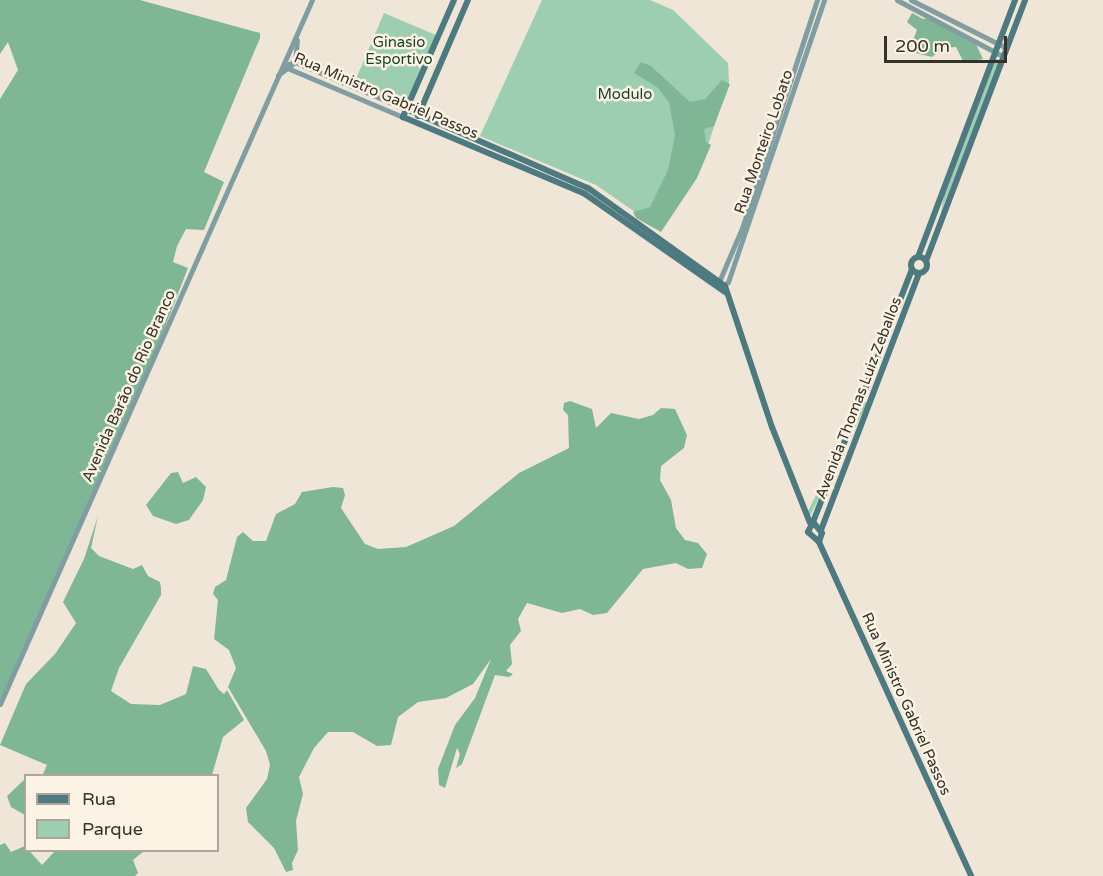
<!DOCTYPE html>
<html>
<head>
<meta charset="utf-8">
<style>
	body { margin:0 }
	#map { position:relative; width:1103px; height:876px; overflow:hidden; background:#f0e6d7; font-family:"Varela Round",sans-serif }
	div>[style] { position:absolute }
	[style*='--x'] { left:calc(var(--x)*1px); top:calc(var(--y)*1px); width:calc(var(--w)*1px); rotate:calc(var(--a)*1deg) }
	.green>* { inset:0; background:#9dceb1; transform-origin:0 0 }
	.forest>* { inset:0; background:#7fb796 }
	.tertiary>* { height:5px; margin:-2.5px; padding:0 2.5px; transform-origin:2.5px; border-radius:2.5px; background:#809ea2 }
	.secondary>* { height:6px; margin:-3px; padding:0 3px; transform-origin:3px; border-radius:3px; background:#4d7a80 }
	.secondary>.ring { margin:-3px; padding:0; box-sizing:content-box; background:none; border:6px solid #4d7a80; border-radius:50% }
	span { translate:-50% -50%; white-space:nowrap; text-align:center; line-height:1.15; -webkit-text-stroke:5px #fdf3e4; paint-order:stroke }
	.park-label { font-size:15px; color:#17432d }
	.street-label { font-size:15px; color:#35322c }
	.legend { position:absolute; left:24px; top:774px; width:195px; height:78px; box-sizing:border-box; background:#fdf3e4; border:2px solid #ada69a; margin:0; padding:8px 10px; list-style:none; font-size:18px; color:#35322c }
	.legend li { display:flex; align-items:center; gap:12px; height:30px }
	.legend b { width:30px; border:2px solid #ada69a }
	.scale { position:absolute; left:884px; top:36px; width:123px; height:27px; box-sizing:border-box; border:3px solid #35322c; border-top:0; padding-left:8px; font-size:18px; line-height:21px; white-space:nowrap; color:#35322c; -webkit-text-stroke:4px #fdf3e4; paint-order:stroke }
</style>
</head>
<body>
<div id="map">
	<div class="green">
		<i style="clip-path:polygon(542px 0,650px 0,673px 10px,728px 63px,729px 81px,703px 160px,661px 230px,596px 185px,480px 136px)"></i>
		<i style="left:384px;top:13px;width:60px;height:79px;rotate:23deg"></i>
		<i style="clip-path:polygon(996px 59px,1000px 60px,941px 212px,944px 195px)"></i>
		<i style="left:864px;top:401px;width:4px;height:129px;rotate:27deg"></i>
	</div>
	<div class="forest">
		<i style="clip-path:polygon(0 0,140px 0,260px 33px,260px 38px,204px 172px,224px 182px,204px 230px,186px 229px,177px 246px,173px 262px,188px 268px,149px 368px,0 701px,0 99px,18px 70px,8px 42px,0 54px)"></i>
		<i style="clip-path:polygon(912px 13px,923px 19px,932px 18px,975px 42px,983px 59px,964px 63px,956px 47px,944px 48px,932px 57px,916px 53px,913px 40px,917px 30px,907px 22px)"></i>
		<i style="clip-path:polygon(641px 62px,651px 66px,690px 102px,705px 99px,722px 80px,730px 84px,714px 126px,704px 129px,706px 142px,711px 145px,697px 178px,661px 232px,636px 218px,633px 212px,650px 207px,668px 170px,675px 135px,669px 102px,657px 87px,634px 73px)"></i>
		<i style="clip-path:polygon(570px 401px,592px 409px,596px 428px,611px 413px,639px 419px,653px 415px,661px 408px,675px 409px,687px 435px,684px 448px,661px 466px,660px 480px,671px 500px,676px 528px,685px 540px,698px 543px,707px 554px,702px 568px,688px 569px,676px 563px,643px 569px,607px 613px,593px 615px,580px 609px,562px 613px,527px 603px,518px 619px,521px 631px,510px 645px,512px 664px,506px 671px,513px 674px,509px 677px,495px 675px,462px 764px,456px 768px,460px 754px,457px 748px,445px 788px,439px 785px,438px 769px,455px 725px,475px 698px,491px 659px,473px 684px,446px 698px,418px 702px,398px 717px,391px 745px,377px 746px,353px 732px,328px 732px,314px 748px,299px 777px,303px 794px,296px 821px,298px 850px,292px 863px,293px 870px,286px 872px,274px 848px,248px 822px,246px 808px,267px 779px,270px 765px,266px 751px,228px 687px,236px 668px,229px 650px,214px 639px,218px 600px,213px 594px,215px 587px,226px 580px,237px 537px,243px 532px,253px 541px,266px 541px,276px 514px,295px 504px,302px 492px,333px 487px,343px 488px,345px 495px,341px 508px,365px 544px,378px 549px,406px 547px,454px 526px,519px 473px,569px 448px,568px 415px,563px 410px,564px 403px)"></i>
		<i style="clip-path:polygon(178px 472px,183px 483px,196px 477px,206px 487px,203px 500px,189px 520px,176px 524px,153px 516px,146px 505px,171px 473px)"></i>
		<i style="clip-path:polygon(98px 516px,91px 548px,99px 556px,133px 569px,142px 565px,148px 576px,160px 582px,161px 588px,161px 595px,119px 668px,111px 691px,131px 704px,160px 705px,186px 694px,193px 666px,206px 669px,219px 690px,224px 694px,227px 690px,244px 720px,223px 737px,212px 775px,35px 775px,43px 774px,47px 765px,0 745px,26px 684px,55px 654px,76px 623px,63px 602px,84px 559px)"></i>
		<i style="clip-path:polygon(25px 779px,25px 815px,11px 807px,7px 796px)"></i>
		<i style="clip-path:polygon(5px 843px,11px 852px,25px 846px,42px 865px,55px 851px,144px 851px,133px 860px,138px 873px,135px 876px,0 876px,0 845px)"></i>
	</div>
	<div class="tertiary">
		<i style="--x:897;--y:0;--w:121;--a:28"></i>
		<i style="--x:911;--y:0;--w:107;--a:26.6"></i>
		<i style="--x:283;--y:66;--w:13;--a:-18"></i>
		<i style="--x:295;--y:62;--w:121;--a:22.9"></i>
		<i style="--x:285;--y:67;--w:128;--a:23"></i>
		<i style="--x:278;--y:75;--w:21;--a:-37"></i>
		<i style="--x:295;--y:62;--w:22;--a:-85"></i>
		<i style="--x:718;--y:284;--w:61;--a:-66.8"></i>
		<i style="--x:742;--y:228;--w:240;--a:-71.8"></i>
		<i style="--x:721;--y:288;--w:9;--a:-41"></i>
		<i style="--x:728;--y:282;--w:298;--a:-71.2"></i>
		<i style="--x:0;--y:704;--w:770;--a:-66.1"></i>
	</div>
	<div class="secondary">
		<i style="--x:454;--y:0;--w:128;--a:113.6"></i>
		<i style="--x:403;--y:117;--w:198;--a:22.9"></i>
		<i style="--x:585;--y:194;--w:171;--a:35"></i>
		<i style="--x:406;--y:109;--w:198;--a:23.5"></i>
		<i style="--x:588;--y:188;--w:168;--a:35.6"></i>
		<i style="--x:725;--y:286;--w:149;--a:71.6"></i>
		<i style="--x:772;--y:427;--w:103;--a:68.4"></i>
		<i style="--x:418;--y:116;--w:126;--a:-66.7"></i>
		<i class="ring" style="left:911px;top:257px;width:10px;height:10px"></i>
		<i style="--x:918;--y:257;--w:275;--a:-69.3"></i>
		<i style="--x:926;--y:261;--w:279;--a:-69.2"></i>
		<i style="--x:813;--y:522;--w:271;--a:-68.6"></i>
		<i style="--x:821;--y:530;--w:275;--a:-69.1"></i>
		<i style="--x:819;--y:542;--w:9;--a:-72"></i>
		<i style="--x:822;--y:533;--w:14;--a:-129"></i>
		<i style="--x:813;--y:522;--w:11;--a:117"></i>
		<i style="--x:808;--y:532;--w:15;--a:42"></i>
		<i style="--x:819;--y:542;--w:367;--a:65.5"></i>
	</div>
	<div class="park-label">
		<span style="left:399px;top:51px">Ginasio<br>Esportivo</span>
		<span style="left:625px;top:95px">Modulo</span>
	</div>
	<div class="street-label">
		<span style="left:386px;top:96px;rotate:23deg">Rua Ministro Gabriel Passos</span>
		<span style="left:764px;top:142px;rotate:-71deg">Rua Monteiro Lobato</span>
		<span style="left:129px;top:386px;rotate:-66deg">Avenida Barão do Rio Branco</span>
		<span style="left:859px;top:398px;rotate:-69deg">Avenida Thomas Luiz Zeballos</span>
		<span style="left:906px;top:704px;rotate:66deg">Rua Ministro Gabriel Passos</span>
	</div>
	<ul class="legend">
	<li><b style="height:8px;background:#4d7a80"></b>Rua</li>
	<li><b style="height:16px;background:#9dceb1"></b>Parque</li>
	</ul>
	<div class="scale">200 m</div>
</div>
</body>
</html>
